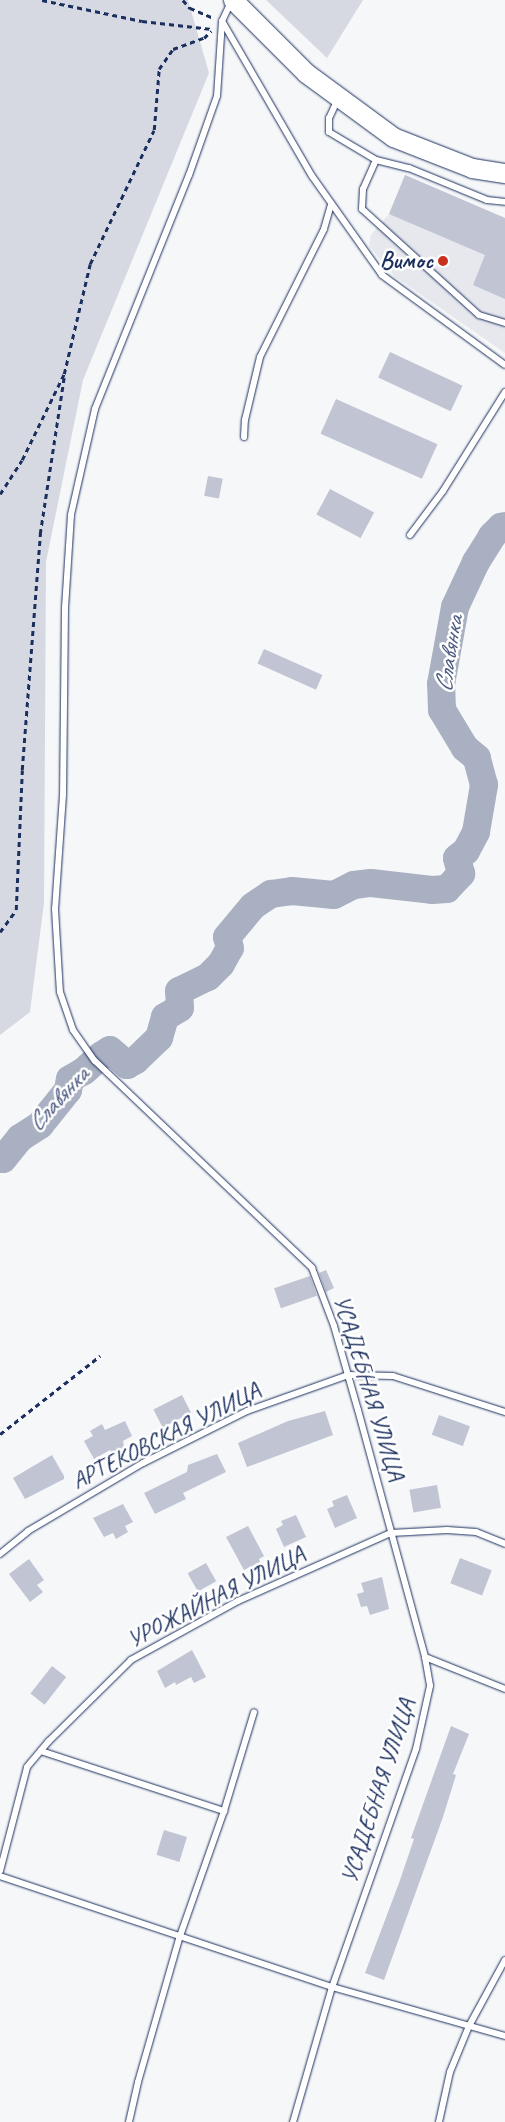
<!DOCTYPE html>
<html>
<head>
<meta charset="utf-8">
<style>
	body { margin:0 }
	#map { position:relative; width:505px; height:2122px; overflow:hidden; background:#f6f7f9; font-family:Caveat,sans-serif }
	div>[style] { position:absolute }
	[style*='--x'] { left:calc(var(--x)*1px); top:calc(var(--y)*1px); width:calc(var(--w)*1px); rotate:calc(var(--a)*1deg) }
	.built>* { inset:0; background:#e6e8ee }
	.green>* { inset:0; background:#d6d9e2 }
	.river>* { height:28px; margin:-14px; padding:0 14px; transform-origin:14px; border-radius:14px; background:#a9b0c1 }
	.building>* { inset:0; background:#c0c4d3; transform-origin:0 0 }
	.path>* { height:2.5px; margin-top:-1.25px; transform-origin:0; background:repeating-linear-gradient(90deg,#1b2f5e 0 5px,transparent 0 9px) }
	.roads { filter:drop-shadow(0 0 1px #1b2f5e) drop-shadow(0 0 1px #1b2f5e) }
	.service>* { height:6px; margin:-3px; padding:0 3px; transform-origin:3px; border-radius:3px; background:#fff }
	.secondary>* { height:19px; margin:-9.5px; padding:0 9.5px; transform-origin:9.5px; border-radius:9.5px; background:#fff }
	.dots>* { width:14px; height:14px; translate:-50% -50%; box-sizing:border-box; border:2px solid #fff; border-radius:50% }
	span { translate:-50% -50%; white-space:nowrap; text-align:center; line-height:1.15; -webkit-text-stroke:5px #fff; paint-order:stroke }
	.poi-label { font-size:24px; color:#1b2f5e; font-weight:700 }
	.right { translate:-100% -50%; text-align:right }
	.street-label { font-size:24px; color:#1b2f5e }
	.water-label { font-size:25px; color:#4d5c81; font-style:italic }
</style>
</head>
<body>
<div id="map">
	<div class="built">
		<i style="clip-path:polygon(405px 175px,505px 218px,505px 353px,394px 276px,369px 246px,371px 235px,389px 214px)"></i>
	</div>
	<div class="green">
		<i style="clip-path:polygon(0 0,188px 0,209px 73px,83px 380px,46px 562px,44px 903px,30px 1012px,0 1035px)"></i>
		<i style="clip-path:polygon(266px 0,363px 0,327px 58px)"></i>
	</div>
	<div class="river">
		<i style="--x:0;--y:1158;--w:3;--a:18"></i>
		<i style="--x:3;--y:1159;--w:27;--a:-51"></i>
		<i style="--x:20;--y:1138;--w:24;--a:-33"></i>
		<i style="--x:40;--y:1125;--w:45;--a:-51.3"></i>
		<i style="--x:68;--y:1090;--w:11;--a:-80"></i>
		<i style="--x:70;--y:1079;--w:16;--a:-30"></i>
		<i style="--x:84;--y:1071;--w:24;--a:-42"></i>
		<i style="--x:102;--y:1055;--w:9;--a:-32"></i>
		<i style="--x:110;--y:1050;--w:23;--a:41"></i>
		<i style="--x:127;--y:1065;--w:10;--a:-29"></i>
		<i style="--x:136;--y:1060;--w:32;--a:-44"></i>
		<i style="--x:159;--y:1038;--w:22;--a:-74"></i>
		<i style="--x:165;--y:1017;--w:17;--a:-31"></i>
		<i style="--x:180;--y:1008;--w:17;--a:-93"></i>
		<i style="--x:179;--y:991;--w:32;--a:-26"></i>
		<i style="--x:208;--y:977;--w:18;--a:-45"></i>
		<i style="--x:221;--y:964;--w:18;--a:-61"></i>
		<i style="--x:230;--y:948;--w:11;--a:-105"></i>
		<i style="--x:227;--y:937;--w:40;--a:-50"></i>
		<i style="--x:253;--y:906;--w:22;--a:-34"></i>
		<i style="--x:271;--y:894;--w:21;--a:-8"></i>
		<i style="--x:292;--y:891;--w:42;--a:5.4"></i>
		<i style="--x:334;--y:895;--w:22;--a:-27"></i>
		<i style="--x:354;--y:885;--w:17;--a:-7"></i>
		<i style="--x:371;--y:883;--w:61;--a:6.5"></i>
		<i style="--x:432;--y:890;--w:15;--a:-4"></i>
		<i style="--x:447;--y:889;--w:21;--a:-47"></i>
		<i style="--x:461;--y:874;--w:16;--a:-104"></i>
		<i style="--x:457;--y:858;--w:11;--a:-38"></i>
		<i style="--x:466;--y:851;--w:21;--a:-62"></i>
		<i style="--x:476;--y:832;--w:48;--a:-80.3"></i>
		<i style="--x:484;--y:785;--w:28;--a:-105"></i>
		<i style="--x:477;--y:758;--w:16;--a:-140"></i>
		<i style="--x:465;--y:748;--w:44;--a:-121.2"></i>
		<i style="--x:442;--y:710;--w:26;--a:-92"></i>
		<i style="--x:441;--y:684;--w:78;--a:-79.7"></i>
		<i style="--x:455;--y:607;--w:50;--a:-65"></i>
		<i style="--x:476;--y:562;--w:31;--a:-58"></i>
		<i style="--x:492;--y:536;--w:13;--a:-45"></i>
		<i style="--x:501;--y:527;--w:4;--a:-14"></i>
	</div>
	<div class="building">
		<i style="clip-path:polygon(405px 175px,505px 218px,505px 299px,473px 285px,485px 255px,389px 214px)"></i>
		<i style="left:390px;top:352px;width:80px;height:28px;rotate:25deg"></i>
		<i style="left:336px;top:399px;width:111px;height:38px;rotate:24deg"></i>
		<i style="left:208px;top:476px;width:15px;height:20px;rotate:11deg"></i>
		<i style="left:330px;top:489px;width:50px;height:29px;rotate:28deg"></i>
		<i style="left:264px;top:649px;width:64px;height:16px;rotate:24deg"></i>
		<i style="clip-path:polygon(326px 1270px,334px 1288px,326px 1292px,319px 1273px)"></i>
		<i style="left:310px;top:1276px;width:21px;height:38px;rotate:71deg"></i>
		<i style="left:182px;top:1395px;width:20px;height:32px;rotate:63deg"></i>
		<i style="clip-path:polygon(325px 1411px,333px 1435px,247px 1467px,238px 1443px,288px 1421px)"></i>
		<i style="left:439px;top:1415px;width:33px;height:21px;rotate:20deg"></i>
		<i style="clip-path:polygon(125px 1421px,132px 1436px,123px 1441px,124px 1447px,112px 1454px,110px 1450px,94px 1459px,84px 1441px,93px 1436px,90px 1431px,102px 1424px,105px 1430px)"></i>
		<i style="clip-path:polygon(217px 1454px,226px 1472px,183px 1493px,186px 1499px,155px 1514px,144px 1493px,187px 1472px,188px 1465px)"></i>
		<i style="clip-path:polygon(52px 1455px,64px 1476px,64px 1479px,25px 1499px,13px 1478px)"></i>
		<i style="left:437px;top:1485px;width:23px;height:28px;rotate:80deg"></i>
		<i style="clip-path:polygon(347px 1495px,357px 1518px,335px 1528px,327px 1509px,334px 1506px,332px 1501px)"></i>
		<i style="clip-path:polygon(123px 1504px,133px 1522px,125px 1526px,128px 1532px,116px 1539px,113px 1533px,104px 1537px,93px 1518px)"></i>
		<i style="clip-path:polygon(296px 1515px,306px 1537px,284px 1547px,276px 1529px,283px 1525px,281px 1521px)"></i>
		<i style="clip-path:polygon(248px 1526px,264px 1556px,259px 1559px,260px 1562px,244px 1570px,226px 1537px)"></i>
		<i style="left:460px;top:1558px;width:34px;height:27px;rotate:21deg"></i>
		<i style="clip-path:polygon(29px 1559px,44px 1580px,37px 1585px,43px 1592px,30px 1602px,9px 1574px)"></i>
		<i style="left:206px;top:1563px;width:21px;height:21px;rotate:61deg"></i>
		<i style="clip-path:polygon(382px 1577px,389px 1609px,370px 1615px,367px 1606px,361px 1607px,357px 1594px,364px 1592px,361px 1583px)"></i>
		<i style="clip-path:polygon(192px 1650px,206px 1677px,194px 1683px,191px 1677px,176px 1685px,175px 1682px,165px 1688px,157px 1671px)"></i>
		<i style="left:52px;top:1666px;width:18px;height:35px;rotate:38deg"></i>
		<i style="clip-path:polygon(451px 1726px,469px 1734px,453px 1774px,456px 1775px,443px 1817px,384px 1980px,365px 1973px,399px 1883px,414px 1839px,411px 1838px)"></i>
		<i style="left:164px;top:1830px;width:24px;height:26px;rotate:17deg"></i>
	</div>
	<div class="path">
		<i style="--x:42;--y:0;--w:102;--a:11.9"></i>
		<i style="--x:142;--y:21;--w:70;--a:6.5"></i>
		<i style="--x:183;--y:0;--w:11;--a:49"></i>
		<i style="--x:190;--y:8;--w:26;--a:23"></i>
		<i style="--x:0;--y:494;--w:40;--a:-57.1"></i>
		<i style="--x:22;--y:460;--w:96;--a:-64"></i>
		<i style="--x:64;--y:374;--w:113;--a:-76.7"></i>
		<i style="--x:90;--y:264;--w:148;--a:-64.5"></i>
		<i style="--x:154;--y:130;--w:61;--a:-85.3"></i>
		<i style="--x:159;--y:69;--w:24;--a:-55"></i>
		<i style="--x:173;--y:49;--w:33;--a:-20"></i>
		<i style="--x:204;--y:38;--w:10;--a:-45"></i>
		<i style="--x:0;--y:932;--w:27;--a:-54"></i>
		<i style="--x:16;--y:910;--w:140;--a:-87.5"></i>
		<i style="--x:22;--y:770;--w:237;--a:-85.6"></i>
		<i style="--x:40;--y:534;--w:158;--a:-81.3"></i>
		<i style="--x:0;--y:1434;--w:127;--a:-38"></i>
	</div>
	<div class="roads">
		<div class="service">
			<i style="--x:231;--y:2;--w:21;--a:115"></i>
			<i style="--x:222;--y:21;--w:75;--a:93.8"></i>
			<i style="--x:217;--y:96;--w:84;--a:109.5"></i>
			<i style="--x:189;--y:175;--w:252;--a:111.9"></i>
			<i style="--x:95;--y:409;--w:109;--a:102.8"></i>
			<i style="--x:71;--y:515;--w:93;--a:93.7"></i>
			<i style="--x:65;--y:608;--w:187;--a:90.6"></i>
			<i style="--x:63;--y:795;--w:114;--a:94"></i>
			<i style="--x:55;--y:909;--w:83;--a:86.6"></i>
			<i style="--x:60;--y:992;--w:40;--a:71.1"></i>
			<i style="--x:73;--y:1030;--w:38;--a:55"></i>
			<i style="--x:95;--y:1061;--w:300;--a:43.6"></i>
			<i style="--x:312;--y:1268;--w:62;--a:69.2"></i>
			<i style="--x:334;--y:1326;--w:87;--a:74.1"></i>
			<i style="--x:358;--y:1410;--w:256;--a:74.8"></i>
			<i style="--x:425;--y:1657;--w:29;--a:80"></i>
			<i style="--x:430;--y:1686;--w:65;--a:102.5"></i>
			<i style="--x:416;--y:1749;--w:252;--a:109.4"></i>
			<i style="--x:332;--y:1987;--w:141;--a:106.1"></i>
			<i style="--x:222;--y:21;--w:179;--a:59.9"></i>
			<i style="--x:312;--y:176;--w:121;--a:54.7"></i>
			<i style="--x:382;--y:275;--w:152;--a:36.2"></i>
			<i style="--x:338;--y:99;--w:21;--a:115"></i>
			<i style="--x:329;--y:118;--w:14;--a:90"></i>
			<i style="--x:329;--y:132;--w:55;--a:30.8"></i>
			<i style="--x:376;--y:160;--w:34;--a:14"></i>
			<i style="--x:409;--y:168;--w:84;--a:22.3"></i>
			<i style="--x:487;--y:200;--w:18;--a:6"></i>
			<i style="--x:376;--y:160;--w:32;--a:114"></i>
			<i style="--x:363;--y:189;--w:20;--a:93"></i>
			<i style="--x:362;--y:209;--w:158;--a:42.2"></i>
			<i style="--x:479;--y:315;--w:27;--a:17"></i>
			<i style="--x:244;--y:437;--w:17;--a:-87"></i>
			<i style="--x:245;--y:420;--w:65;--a:-76.6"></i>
			<i style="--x:260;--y:357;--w:143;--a:-63.4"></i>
			<i style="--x:324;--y:229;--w:26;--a:-74"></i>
			<i style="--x:410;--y:535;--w:55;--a:-53.1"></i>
			<i style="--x:443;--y:491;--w:117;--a:-57.9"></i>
			<i style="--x:0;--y:1554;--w:36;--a:-39"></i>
			<i style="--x:28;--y:1531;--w:134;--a:-30.6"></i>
			<i style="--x:143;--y:1463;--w:116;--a:-26.6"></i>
			<i style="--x:247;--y:1411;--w:107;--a:-19.6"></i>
			<i style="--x:348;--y:1375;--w:45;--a:1.3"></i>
			<i style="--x:393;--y:1376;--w:118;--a:17.8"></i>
			<i style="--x:425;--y:1657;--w:86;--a:21.8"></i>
			<i style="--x:41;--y:1751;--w:193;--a:18.2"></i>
			<i style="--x:0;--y:1871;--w:107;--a:-75.4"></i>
			<i style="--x:27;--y:1767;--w:34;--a:-50"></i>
			<i style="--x:49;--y:1741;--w:115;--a:-44.6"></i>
			<i style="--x:131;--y:1660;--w:122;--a:-28.9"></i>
			<i style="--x:238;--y:1601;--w:167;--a:-24"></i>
			<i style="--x:391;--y:1533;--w:56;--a:-3.1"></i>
			<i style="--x:447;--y:1530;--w:29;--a:4"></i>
			<i style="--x:476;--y:1532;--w:31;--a:22"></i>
			<i style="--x:0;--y:1876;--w:350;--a:18.5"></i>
			<i style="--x:332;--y:1987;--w:180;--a:15.8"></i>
			<i style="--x:129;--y:2122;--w:41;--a:-77.3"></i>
			<i style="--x:138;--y:2082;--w:152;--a:-74"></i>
			<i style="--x:180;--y:1936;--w:133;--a:-70.6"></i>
			<i style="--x:224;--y:1811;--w:103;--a:-73.1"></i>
			<i style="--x:439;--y:2122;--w:51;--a:-77.6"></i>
			<i style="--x:450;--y:2072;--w:50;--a:-67.6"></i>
			<i style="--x:469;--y:2026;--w:75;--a:-61.4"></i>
		</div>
		<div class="secondary">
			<i style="--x:233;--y:0;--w:103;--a:45"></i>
			<i style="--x:306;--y:73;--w:108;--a:36.3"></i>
			<i style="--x:393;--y:137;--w:85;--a:21.4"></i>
			<i style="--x:472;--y:168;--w:33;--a:9"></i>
		</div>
	</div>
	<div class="dots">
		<i style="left:443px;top:261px;background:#c8321e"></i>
	</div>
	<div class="poi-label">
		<span class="right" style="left:433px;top:261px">Вимос</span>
	</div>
	<div class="street-label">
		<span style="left:369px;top:1388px;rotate:73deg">УСАДЕБНАЯ УЛИЦА</span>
		<span style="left:166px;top:1436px;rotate:-27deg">АРТЕКОВСКАЯ УЛИЦА</span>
		<span style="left:216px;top:1597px;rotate:-27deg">УРОЖАЙНАЯ УЛИЦА</span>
		<span style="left:378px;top:1791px;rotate:-72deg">УСАДЕБНАЯ УЛИЦА</span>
	</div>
	<div class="water-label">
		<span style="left:449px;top:654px;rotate:-81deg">Славянка</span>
		<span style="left:58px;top:1099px;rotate:-47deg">Славянка</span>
	</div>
</div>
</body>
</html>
